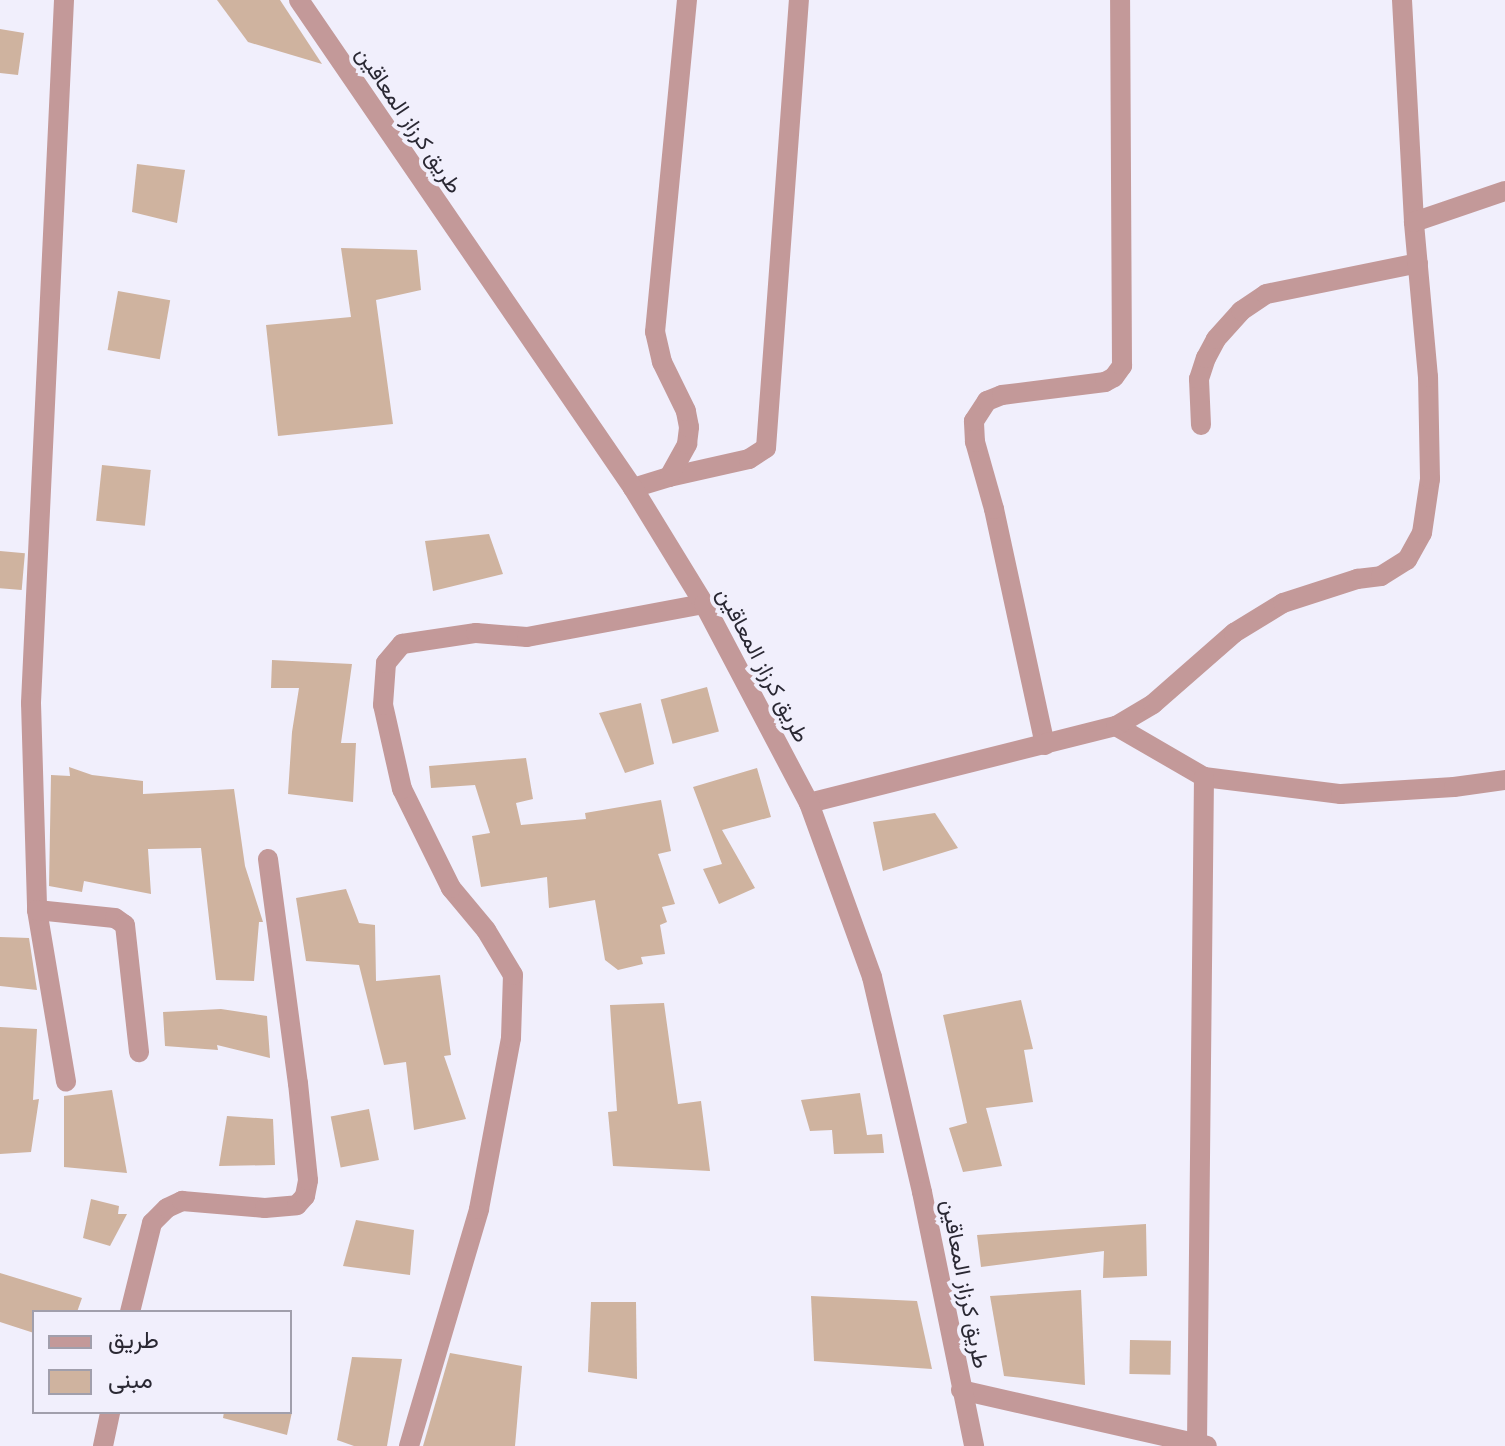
<!DOCTYPE html>
<html>
<head>
<meta charset="utf-8">
<style>
	body { margin:0 }
	#map { position:relative; width:1505px; height:1446px; overflow:hidden; background:#f1effc; font-family:Raleway,Vazirmatn,sans-serif }
	div>[style] { position:absolute }
	[style*='--x'] { left:calc(var(--x)*1px); top:calc(var(--y)*1px); width:calc(var(--w)*1px); rotate:calc(var(--a)*1deg) }
	.building>* { inset:0; background:#cfb39f; transform-origin:0 0 }
	.minor>* { height:20px; margin:-10px; padding:0 10px; transform-origin:10px; border-radius:10px; background:#c39999 }
	.tertiary>* { height:20px; margin:-10px; padding:0 10px; transform-origin:10px; border-radius:10px; background:#c39999 }
	span { translate:-50% -50%; white-space:nowrap; text-align:center; line-height:1.15; -webkit-text-stroke:8px #f1effc; paint-order:stroke }
	.street-label { font-size:22px; color:#2a2833 }
	.legend { position:absolute; left:32px; top:1310px; width:260px; height:104px; box-sizing:border-box; background:#f1effc; border:2px solid #a19fac; margin:0; padding:10px 14px; list-style:none; font-size:24px; color:#2a2833 }
	.legend li { display:flex; align-items:center; gap:16px; height:40px }
	.legend b { width:40px; border:2px solid #a19fac }
</style>
</head>
<body>
<div id="map">
	<div class="building">
		<i style="clip-path:polygon(217px 0,280px 0,322px 64px,248px 42px)"></i>
		<i style="clip-path:polygon(0 29px,24px 33px,18px 75px,0 73px)"></i>
		<i style="clip-path:polygon(137px 164px,185px 170px,177px 223px,132px 212px)"></i>
		<i style="clip-path:polygon(341px 248px,417px 250px,421px 290px,376px 300px,393px 424px,278px 436px,266px 325px,351px 317px)"></i>
		<i style="left:118px;top:291px;width:53px;height:60px;rotate:10deg"></i>
		<i style="left:102px;top:465px;width:49px;height:56px;rotate:6deg"></i>
		<i style="clip-path:polygon(489px 534px,503px 574px,433px 591px,425px 541px)"></i>
		<i style="left:0;top:551px;width:25px;height:37px;rotate:5deg"></i>
		<i style="clip-path:polygon(272px 660px,352px 664px,341px 743px,356px 743px,353px 802px,288px 794px,292px 732px,299px 688px,271px 688px)"></i>
		<i style="left:707px;top:687px;width:46px;height:48px;rotate:75deg"></i>
		<i style="clip-path:polygon(641px 703px,654px 764px,625px 773px,599px 713px)"></i>
		<i style="clip-path:polygon(526px 758px,533px 799px,516px 803px,521px 825px,586px 819px,585px 813px,661px 800px,671px 851px,658px 854px,675px 904px,662px 907px,667px 922px,660px 925px,665px 954px,641px 957px,643px 964px,618px 970px,605px 960px,595px 900px,549px 908px,547px 877px,481px 887px,472px 836px,490px 833px,475px 785px,431px 788px,429px 766px)"></i>
		<i style="clip-path:polygon(69px 767px,92px 775px,143px 781px,143px 794px,234px 789px,245px 866px,263px 922px,259px 922px,254px 981px,216px 980px,201px 848px,148px 849px,151px 894px,84px 881px,82px 892px,49px 886px,51px 775px,70px 776px)"></i>
		<i style="clip-path:polygon(757px 768px,771px 817px,722px 830px,755px 888px,719px 904px,703px 869px,722px 864px,693px 787px)"></i>
		<i style="clip-path:polygon(935px 813px,958px 848px,883px 871px,873px 822px)"></i>
		<i style="clip-path:polygon(346px 889px,359px 923px,375px 925px,376px 981px,440px 975px,451px 1055px,444px 1056px,466px 1119px,414px 1130px,406px 1062px,384px 1065px,359px 965px,306px 961px,296px 898px)"></i>
		<i style="clip-path:polygon(0 937px,29px 938px,37px 990px,0 986px)"></i>
		<i style="clip-path:polygon(1021px 1000px,1033px 1049px,1024px 1050px,1033px 1102px,986px 1108px,1002px 1166px,963px 1172px,949px 1128px,967px 1123px,943px 1015px)"></i>
		<i style="clip-path:polygon(664px 1003px,678px 1104px,701px 1101px,710px 1171px,613px 1166px,608px 1112px,617px 1111px,610px 1005px)"></i>
		<i style="clip-path:polygon(221px 1009px,267px 1016px,270px 1058px,217px 1045px,218px 1050px,165px 1046px,163px 1012px)"></i>
		<i style="clip-path:polygon(0 1027px,37px 1029px,33px 1100px,39px 1099px,31px 1152px,0 1154px)"></i>
		<i style="clip-path:polygon(112px 1090px,127px 1173px,64px 1167px,64px 1096px)"></i>
		<i style="clip-path:polygon(860px 1093px,867px 1135px,882px 1134px,884px 1153px,834px 1154px,832px 1130px,810px 1131px,801px 1100px)"></i>
		<i style="left:369px;top:1109px;width:52px;height:39px;rotate:79deg"></i>
		<i style="clip-path:polygon(227px 1116px,273px 1119px,275px 1165px,219px 1166px)"></i>
		<i style="clip-path:polygon(91px 1199px,119px 1206px,118px 1214px,127px 1214px,110px 1246px,83px 1238px)"></i>
		<i style="clip-path:polygon(356px 1220px,414px 1230px,410px 1275px,343px 1266px)"></i>
		<i style="clip-path:polygon(1146px 1224px,1147px 1276px,1103px 1278px,1104px 1251px,981px 1267px,977px 1235px)"></i>
		<i style="clip-path:polygon(0 1273px,82px 1298px,77px 1312px,34px 1312px,34px 1333px,0 1322px)"></i>
		<i style="clip-path:polygon(1081px 1290px,1085px 1385px,1004px 1376px,990px 1296px)"></i>
		<i style="clip-path:polygon(811px 1296px,917px 1301px,932px 1369px,814px 1361px)"></i>
		<i style="clip-path:polygon(591px 1302px,636px 1302px,637px 1379px,588px 1372px)"></i>
		<i style="left:1130px;top:1340px;width:41px;height:34px;rotate:1deg"></i>
		<i style="clip-path:polygon(450px 1353px,522px 1366px,515px 1446px,423px 1446px)"></i>
		<i style="clip-path:polygon(352px 1357px,402px 1359px,387px 1446px,354px 1446px,337px 1440px)"></i>
		<i style="clip-path:polygon(224px 1412px,292px 1412px,287px 1435px,223px 1418px)"></i>
	</div>
	<div class="minor">
		<i style="--x:64;--y:0;--w:704;--a:92.69"></i>
		<i style="--x:31;--y:703;--w:207;--a:88.3"></i>
		<i style="--x:37;--y:910;--w:174;--a:80.4"></i>
		<i style="--x:1402;--y:0;--w:222;--a:86.9"></i>
		<i style="--x:1201;--y:425;--w:46;--a:-92.5"></i>
		<i style="--x:1199;--y:379;--w:22;--a:-72"></i>
		<i style="--x:1206;--y:358;--w:21;--a:-62"></i>
		<i style="--x:1216;--y:339;--w:38;--a:-48"></i>
		<i style="--x:1241;--y:311;--w:30;--a:-34"></i>
		<i style="--x:1266;--y:294;--w:155;--a:-11.5"></i>
		<i style="--x:669;--y:477;--w:82;--a:-12.7"></i>
		<i style="--x:749;--y:459;--w:20;--a:-33"></i>
		<i style="--x:766;--y:448;--w:449;--a:-85.8"></i>
		<i style="--x:633;--y:488;--w:38;--a:-17"></i>
		<i style="--x:669;--y:477;--w:38;--a:-61"></i>
		<i style="--x:687;--y:444;--w:17;--a:-83"></i>
		<i style="--x:689;--y:427;--w:16;--a:-101"></i>
		<i style="--x:686;--y:411;--w:55;--a:-116.1"></i>
		<i style="--x:662;--y:362;--w:31;--a:-103"></i>
		<i style="--x:655;--y:332;--w:334;--a:-84.5"></i>
		<i style="--x:1116;--y:726;--w:102;--a:30.1"></i>
		<i style="--x:1204;--y:777;--w:138;--a:7.1"></i>
		<i style="--x:1341;--y:794;--w:113;--a:-3.5"></i>
		<i style="--x:1454;--y:787;--w:51;--a:-7.8"></i>
		<i style="--x:1045;--y:745;--w:241;--a:-102.2"></i>
		<i style="--x:994;--y:509;--w:70;--a:-105.8"></i>
		<i style="--x:975;--y:442;--w:21;--a:-93"></i>
		<i style="--x:974;--y:421;--w:24;--a:-57"></i>
		<i style="--x:987;--y:401;--w:16;--a:-22"></i>
		<i style="--x:1002;--y:395;--w:104;--a:-7.2"></i>
		<i style="--x:1105;--y:382;--w:10;--a:-29"></i>
		<i style="--x:1114;--y:377;--w:14;--a:-54"></i>
		<i style="--x:1122;--y:366;--w:366;--a:-90.3"></i>
		<i style="--x:809;--y:803;--w:317;--a:-14.1"></i>
		<i style="--x:1116;--y:726;--w:43;--a:-30.7"></i>
		<i style="--x:1153;--y:704;--w:108;--a:-41.2"></i>
		<i style="--x:1234;--y:633;--w:57;--a:-31.5"></i>
		<i style="--x:1283;--y:603;--w:78;--a:-18"></i>
		<i style="--x:1357;--y:579;--w:24;--a:-7"></i>
		<i style="--x:1381;--y:576;--w:31;--a:-32"></i>
		<i style="--x:1407;--y:560;--w:31;--a:-61"></i>
		<i style="--x:1422;--y:533;--w:55;--a:-81.6"></i>
		<i style="--x:1430;--y:479;--w:102;--a:-91.1"></i>
		<i style="--x:1428;--y:377;--w:156;--a:-95.2"></i>
		<i style="--x:1414;--y:222;--w:96;--a:-18.8"></i>
		<i style="--x:37;--y:910;--w:78;--a:5.9"></i>
		<i style="--x:115;--y:918;--w:12;--a:35"></i>
		<i style="--x:125;--y:925;--w:128;--a:83.7"></i>
		<i style="--x:130;--y:1312;--w:92;--a:-76.1"></i>
		<i style="--x:152;--y:1223;--w:21;--a:-45"></i>
		<i style="--x:167;--y:1208;--w:17;--a:-25"></i>
		<i style="--x:182;--y:1201;--w:83;--a:4.8"></i>
		<i style="--x:265;--y:1208;--w:32;--a:-5"></i>
		<i style="--x:297;--y:1205;--w:12;--a:-48"></i>
		<i style="--x:305;--y:1196;--w:16;--a:-79"></i>
		<i style="--x:308;--y:1180;--w:97;--a:-95.9"></i>
		<i style="--x:298;--y:1084;--w:227;--a:-97.6"></i>
		<i style="--x:961;--y:1390;--w:252;--a:12.8"></i>
		<i style="--x:1197;--y:1444;--w:667;--a:-89.4"></i>
		<i style="--x:103;--y:1446;--w:35;--a:-78"></i>
		<i style="--x:409;--y:1446;--w:247;--a:-73.5"></i>
		<i style="--x:479;--y:1209;--w:174;--a:-79.4"></i>
		<i style="--x:511;--y:1038;--w:63;--a:-88.2"></i>
		<i style="--x:513;--y:975;--w:52;--a:-121"></i>
		<i style="--x:486;--y:930;--w:55;--a:-129.8"></i>
		<i style="--x:451;--y:888;--w:110;--a:-116.3"></i>
		<i style="--x:402;--y:789;--w:86;--a:-102.7"></i>
		<i style="--x:383;--y:705;--w:42;--a:-85.9"></i>
		<i style="--x:386;--y:663;--w:25;--a:-50"></i>
		<i style="--x:402;--y:644;--w:75;--a:-8.5"></i>
		<i style="--x:476;--y:633;--w:51;--a:4.5"></i>
		<i style="--x:527;--y:637;--w:180;--a:-10.6"></i>
	</div>
	<div class="tertiary">
		<i style="--x:299;--y:0;--w:591;--a:55.61"></i>
		<i style="--x:633;--y:488;--w:136;--a:58.5"></i>
		<i style="--x:704;--y:604;--w:225;--a:62.2"></i>
		<i style="--x:809;--y:803;--w:185;--a:70.1"></i>
		<i style="--x:872;--y:977;--w:221;--a:76.9"></i>
		<i style="--x:922;--y:1192;--w:259;--a:78.4"></i>
	</div>
	<div class="street-label">
		<span style="left:409px;top:120px;rotate:56deg">طريق كرزاز المعاقين</span>
		<span style="left:763px;top:665px;rotate:62deg">طريق كرزاز المعاقين</span>
		<span style="left:965px;top:1284px;rotate:79deg">طريق كرزاز المعاقين</span>
	</div>
	<ul class="legend">
	<li><b style="height:10px;background:#c39999"></b>طريق</li>
	<li><b style="height:22px;background:#cfb39f"></b>مبنى</li>
	</ul>
</div>
</body>
</html>
